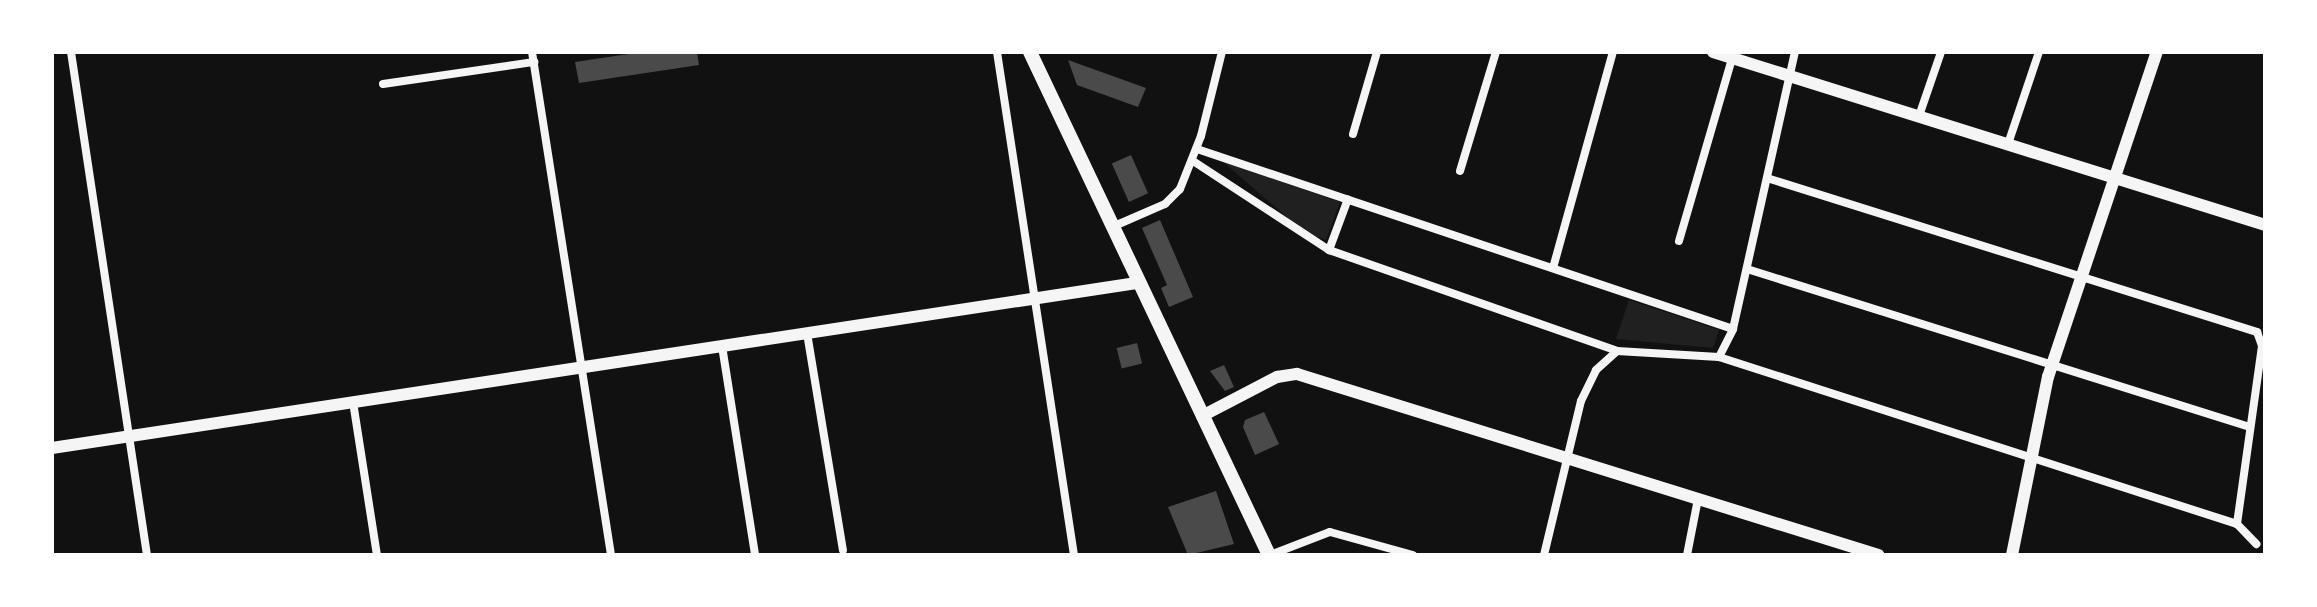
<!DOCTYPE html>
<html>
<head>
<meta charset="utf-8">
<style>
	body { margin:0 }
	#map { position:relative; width:2317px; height:607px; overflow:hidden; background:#111; font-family:"PT Sans Narrow",sans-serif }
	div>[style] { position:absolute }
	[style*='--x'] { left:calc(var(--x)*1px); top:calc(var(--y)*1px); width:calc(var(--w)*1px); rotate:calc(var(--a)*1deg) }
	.green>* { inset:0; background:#202020 }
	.building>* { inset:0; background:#4a4a4a; transform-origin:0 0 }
	.minor>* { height:8px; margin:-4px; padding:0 4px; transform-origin:4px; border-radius:4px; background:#f5f5f5 }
	.tertiary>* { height:12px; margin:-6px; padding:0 6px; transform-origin:6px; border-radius:6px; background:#f5f5f5 }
	.secondary>* { height:14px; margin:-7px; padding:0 7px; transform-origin:7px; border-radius:7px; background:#f5f5f5 }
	span { translate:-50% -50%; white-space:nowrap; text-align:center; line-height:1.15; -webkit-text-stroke:6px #fff; paint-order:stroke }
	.frame { position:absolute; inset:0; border:54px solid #fff; pointer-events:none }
</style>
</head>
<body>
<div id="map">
	<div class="green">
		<i style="clip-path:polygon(1222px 161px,1340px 202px,1326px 240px,1304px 232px)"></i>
		<i style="clip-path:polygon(1629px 300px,1719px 330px,1713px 348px,1616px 339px)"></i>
	</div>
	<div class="building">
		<i style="clip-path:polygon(642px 52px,697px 52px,699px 65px,579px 83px,575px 62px)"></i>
		<i style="clip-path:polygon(1068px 60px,1146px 88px,1138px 107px,1077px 85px)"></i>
		<i style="left:1131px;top:155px;width:42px;height:21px;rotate:66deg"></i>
		<i style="clip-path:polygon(1160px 220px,1193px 297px,1169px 307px,1161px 288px,1167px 285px,1142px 228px)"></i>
		<i style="left:1137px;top:343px;width:21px;height:21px;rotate:76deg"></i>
		<i style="clip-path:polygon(1224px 365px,1234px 387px,1225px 391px,1210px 371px)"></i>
		<i style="clip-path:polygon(1264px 412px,1279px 444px,1255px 455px,1243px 427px,1245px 420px)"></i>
		<i style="clip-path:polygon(1216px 491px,1234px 544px,1188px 555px,1168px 507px)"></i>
	</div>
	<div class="minor">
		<i style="--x:71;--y:52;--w:509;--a:81.41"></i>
		<i style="--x:532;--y:52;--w:509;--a:81.07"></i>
		<i style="--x:997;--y:52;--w:509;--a:81.3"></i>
		<i style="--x:383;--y:84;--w:153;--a:-8.3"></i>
		<i style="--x:1919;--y:116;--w:68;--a:-71"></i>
		<i style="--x:1353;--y:134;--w:85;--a:-73.7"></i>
		<i style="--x:2008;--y:144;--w:97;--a:-71.4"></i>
		<i style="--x:1197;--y:149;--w:565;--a:18.56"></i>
		<i style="--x:1193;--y:161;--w:163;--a:33.2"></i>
		<i style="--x:1329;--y:250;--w:305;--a:19.3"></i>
		<i style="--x:1617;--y:351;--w:102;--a:3.4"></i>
		<i style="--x:1460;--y:171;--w:124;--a:-73.2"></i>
		<i style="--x:1767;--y:178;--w:514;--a:17.45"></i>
		<i style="--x:2257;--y:332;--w:15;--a:70"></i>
		<i style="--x:2262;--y:346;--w:180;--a:98"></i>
		<i style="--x:1112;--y:227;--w:58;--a:-23.5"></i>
		<i style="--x:1165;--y:204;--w:21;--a:-45"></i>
		<i style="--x:1180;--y:189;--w:57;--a:-68.4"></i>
		<i style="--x:1201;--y:136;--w:87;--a:-76"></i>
		<i style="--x:1679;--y:241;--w:191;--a:-73.8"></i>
		<i style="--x:1329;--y:250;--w:54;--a:-69.6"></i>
		<i style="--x:1553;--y:268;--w:224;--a:-74.5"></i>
		<i style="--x:1747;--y:269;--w:527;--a:17.44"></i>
		<i style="--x:807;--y:333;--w:220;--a:80.6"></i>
		<i style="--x:722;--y:346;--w:212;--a:81"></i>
		<i style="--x:1719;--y:357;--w:544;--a:17.87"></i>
		<i style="--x:1719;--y:357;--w:31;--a:-63"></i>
		<i style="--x:1733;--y:329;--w:284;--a:-77.4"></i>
		<i style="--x:353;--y:402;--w:155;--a:81.1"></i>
		<i style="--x:2237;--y:524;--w:28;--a:46"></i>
		<i style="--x:1270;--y:555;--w:64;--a:-21"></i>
		<i style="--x:1330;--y:532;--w:86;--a:15.5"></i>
		<i style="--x:1544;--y:555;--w:158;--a:-76.5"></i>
		<i style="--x:1581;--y:401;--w:34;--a:-64"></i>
		<i style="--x:1596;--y:370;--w:28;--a:-42"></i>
		<i style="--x:1687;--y:555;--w:57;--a:-78.9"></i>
	</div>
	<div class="tertiary">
		<i style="--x:1713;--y:52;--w:578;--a:17.4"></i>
		<i style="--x:1202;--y:416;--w:85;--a:-27.5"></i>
		<i style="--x:1277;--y:377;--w:20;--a:-9"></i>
		<i style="--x:1297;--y:374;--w:609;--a:17.3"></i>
		<i style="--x:52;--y:448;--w:1097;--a:-8.65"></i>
		<i style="--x:2012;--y:555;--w:182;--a:-78.6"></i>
		<i style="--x:2048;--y:377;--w:343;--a:-71.5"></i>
	</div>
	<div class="secondary">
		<i style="--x:1030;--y:52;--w:557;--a:64.59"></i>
	</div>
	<div class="frame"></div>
</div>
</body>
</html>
